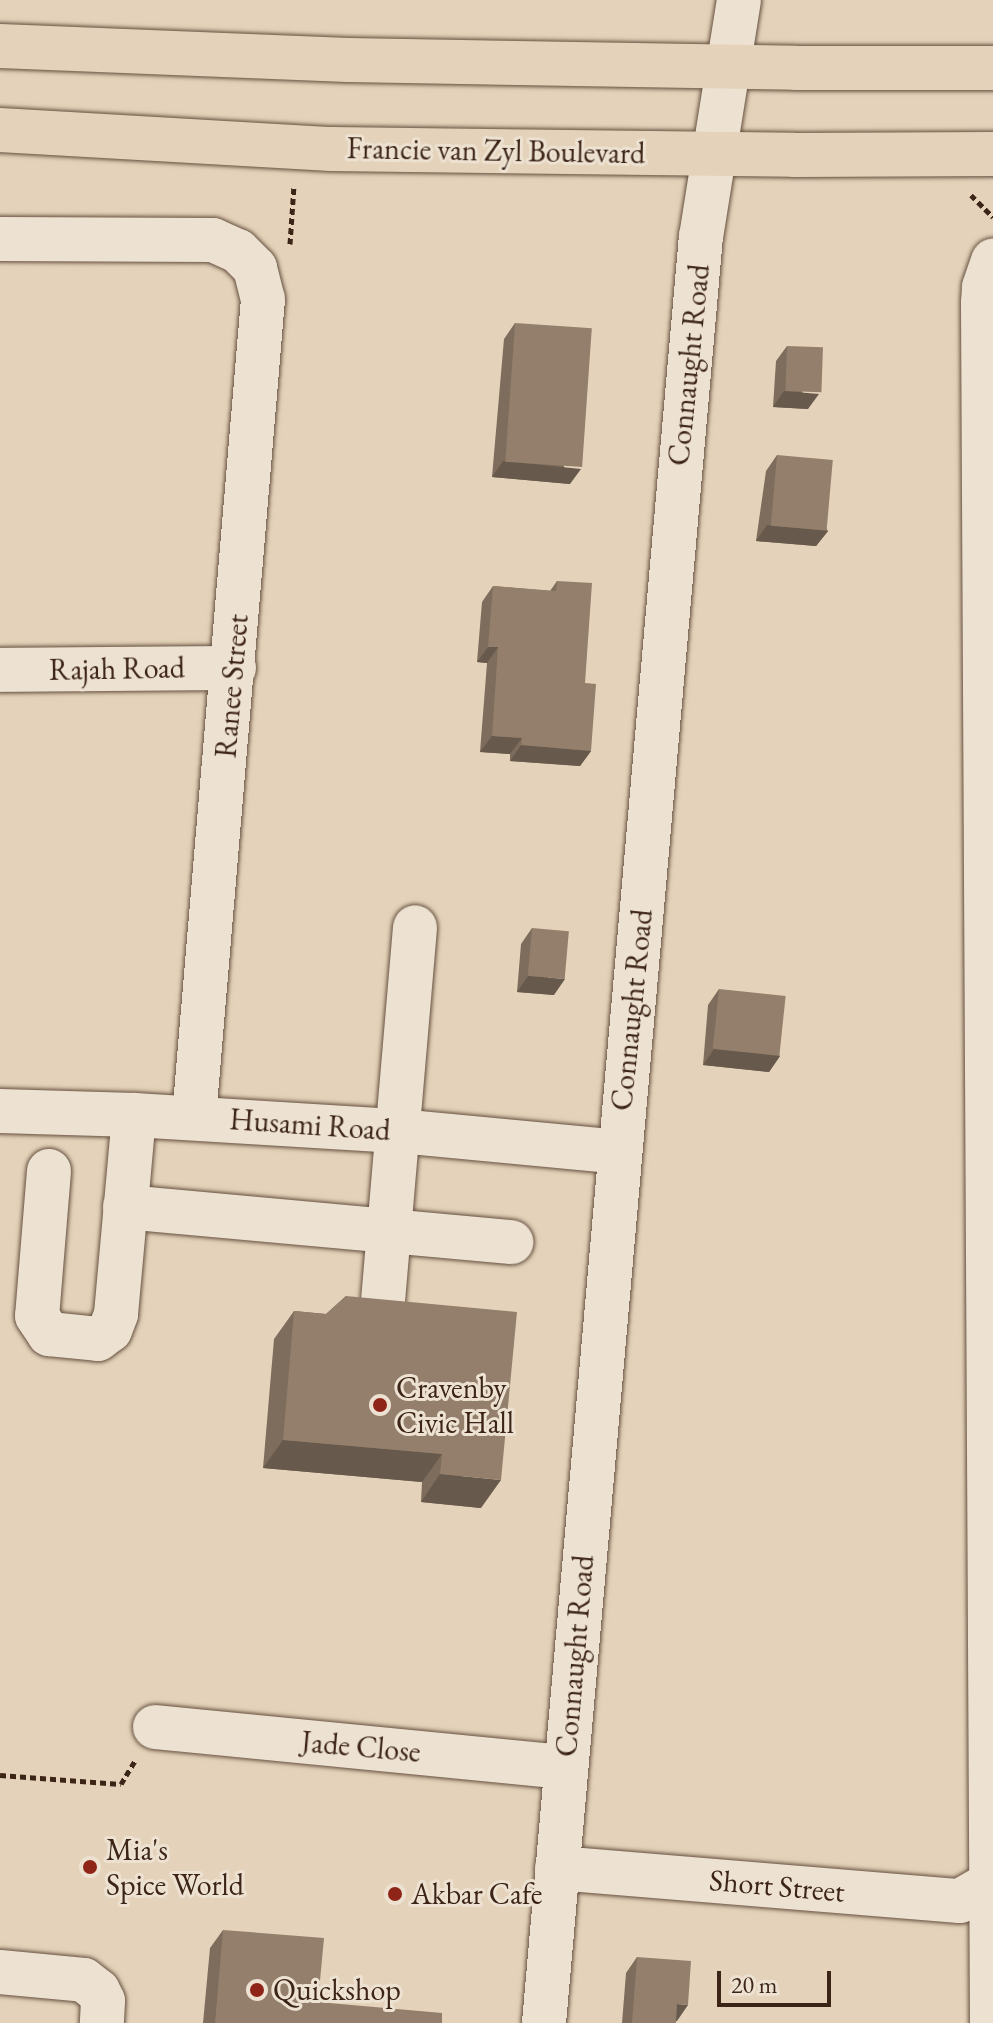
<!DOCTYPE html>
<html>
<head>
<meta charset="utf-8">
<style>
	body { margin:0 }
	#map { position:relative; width:993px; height:2023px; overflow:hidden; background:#e4d3ba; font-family:"EB Garamond",serif }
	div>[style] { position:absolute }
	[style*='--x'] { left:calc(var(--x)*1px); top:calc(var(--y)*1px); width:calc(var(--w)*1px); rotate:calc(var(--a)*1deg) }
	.path>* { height:5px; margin-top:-2.5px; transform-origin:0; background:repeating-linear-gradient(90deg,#3c2416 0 6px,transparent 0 10px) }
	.roads { filter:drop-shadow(0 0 2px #66503f) drop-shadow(0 0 2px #66503f) }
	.minor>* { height:44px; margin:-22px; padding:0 22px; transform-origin:22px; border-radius:22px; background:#ede2d2 }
	.major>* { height:44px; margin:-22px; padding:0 22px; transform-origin:22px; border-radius:22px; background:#e4d3ba }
	.wall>* { inset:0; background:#7e6d5c }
	.shaded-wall>* { inset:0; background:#67594b }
	.building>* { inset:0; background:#937f6b; transform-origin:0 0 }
	.dots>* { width:22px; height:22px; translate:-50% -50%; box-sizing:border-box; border:4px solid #ede2d2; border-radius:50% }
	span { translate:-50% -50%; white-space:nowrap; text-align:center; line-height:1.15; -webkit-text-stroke:6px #ede2d2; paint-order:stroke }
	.street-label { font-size:30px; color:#3c2416 }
	.poi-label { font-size:30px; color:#3c2416 }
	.left { translate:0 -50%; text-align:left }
	.scale { position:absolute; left:717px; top:1971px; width:114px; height:36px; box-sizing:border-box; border:4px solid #3c2416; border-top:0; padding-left:10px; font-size:24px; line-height:28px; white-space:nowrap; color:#3c2416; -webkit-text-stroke:6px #ede2d2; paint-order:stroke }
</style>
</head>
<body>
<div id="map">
	<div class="path">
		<i style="--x:971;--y:195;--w:31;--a:45"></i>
		<i style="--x:290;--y:244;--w:58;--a:-86.1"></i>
		<i style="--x:0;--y:1775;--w:121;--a:4.3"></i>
		<i style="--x:121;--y:1784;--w:29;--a:-59"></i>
	</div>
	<div class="roads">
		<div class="minor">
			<i style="--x:0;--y:239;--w:213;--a:0.3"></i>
			<i style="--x:213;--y:240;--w:27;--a:24"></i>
			<i style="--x:238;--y:251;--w:24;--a:45"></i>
			<i style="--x:255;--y:268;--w:32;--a:76"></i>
			<i style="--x:263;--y:299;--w:822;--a:94.82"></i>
			<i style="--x:0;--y:670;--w:234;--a:-0.5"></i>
			<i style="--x:0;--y:1111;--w:134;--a:1.7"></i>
			<i style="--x:134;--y:1115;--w:264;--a:3.5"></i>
			<i style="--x:398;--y:1131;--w:222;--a:5.4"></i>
			<i style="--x:49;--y:1171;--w:145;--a:94.7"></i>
			<i style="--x:37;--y:1316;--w:22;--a:56"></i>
			<i style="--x:49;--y:1334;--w:49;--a:5.8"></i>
			<i style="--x:98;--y:1339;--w:15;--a:-37"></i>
			<i style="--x:110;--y:1330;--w:17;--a:-69"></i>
			<i style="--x:116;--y:1314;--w:200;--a:-84.8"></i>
			<i style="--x:125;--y:1207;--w:388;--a:5.2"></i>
			<i style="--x:383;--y:1301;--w:375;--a:-85.1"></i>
			<i style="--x:155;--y:1727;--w:413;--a:5.6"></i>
			<i style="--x:557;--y:1868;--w:404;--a:4.7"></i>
			<i style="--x:960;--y:1901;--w:38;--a:-30"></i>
			<i style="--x:0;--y:1972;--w:84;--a:5.4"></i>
			<i style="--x:84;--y:1980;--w:18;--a:38"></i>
			<i style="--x:98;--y:1991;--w:11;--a:63"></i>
			<i style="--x:103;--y:2001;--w:22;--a:93"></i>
			<i style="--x:544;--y:2023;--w:1793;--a:-84.98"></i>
			<i style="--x:701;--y:237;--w:240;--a:-80.9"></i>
			<i style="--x:992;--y:2023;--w:1720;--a:-90.3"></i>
			<i style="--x:983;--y:303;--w:16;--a:-86"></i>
			<i style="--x:984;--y:287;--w:28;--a:-71"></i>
		</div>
		<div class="major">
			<i style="--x:0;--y:46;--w:348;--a:2.3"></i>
			<i style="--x:348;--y:60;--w:448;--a:1"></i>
			<i style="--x:796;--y:68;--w:197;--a:0"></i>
			<i style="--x:0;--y:130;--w:332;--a:3.3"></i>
			<i style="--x:331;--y:149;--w:463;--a:0.7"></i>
			<i style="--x:794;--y:155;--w:199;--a:-0.3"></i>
		</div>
	</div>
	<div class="wall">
		<i style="clip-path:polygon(515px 323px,570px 484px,492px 477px,504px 339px)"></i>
		<i style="clip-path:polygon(787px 346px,808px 409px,773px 407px,776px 361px)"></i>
		<i style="clip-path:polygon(777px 455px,828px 531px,816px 546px,756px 541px,766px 471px)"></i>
		<i style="clip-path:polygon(557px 581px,585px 683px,591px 751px,580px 766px,510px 761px,510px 754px,480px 752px,487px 663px,477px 662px,482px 602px,493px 586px,550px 591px)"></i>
		<i style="clip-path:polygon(532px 928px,554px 995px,517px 992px,521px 944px)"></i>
		<i style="clip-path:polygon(719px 989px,780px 1056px,769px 1072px,703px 1065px,708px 1005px)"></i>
		<i style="clip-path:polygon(346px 1296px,481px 1508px,421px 1502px,422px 1482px,263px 1468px,274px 1339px,294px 1311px,326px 1314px)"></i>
		<i style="clip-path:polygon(223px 1930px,318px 2002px,442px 2023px,203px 2023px,210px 1948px)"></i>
		<i style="clip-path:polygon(637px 1957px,677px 2021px,676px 2021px,676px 2023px,622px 2023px,626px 1973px)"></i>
	</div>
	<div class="shaded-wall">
		<i style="clip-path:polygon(784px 391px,819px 394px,808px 409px,773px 407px)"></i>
		<i style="clip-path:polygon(503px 461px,581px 469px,570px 484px,492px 477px)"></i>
		<i style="clip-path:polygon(767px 525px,828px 531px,816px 546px,756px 541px)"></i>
		<i style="clip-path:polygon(488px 647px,498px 647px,487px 663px,477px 662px)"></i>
		<i style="clip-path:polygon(492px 736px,522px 738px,510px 754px,480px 752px)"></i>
		<i style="clip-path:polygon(521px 745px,591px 751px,580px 766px,510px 761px)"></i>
		<i style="clip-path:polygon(528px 976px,565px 979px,554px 995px,517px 992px)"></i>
		<i style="clip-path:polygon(714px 1049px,780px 1056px,769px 1072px,703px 1065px)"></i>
		<i style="clip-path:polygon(283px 1440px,442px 1454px,422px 1482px,263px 1468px)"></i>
		<i style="clip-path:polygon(440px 1474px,501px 1480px,481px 1508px,421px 1502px)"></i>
		<i style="clip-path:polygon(677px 2004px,688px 2005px,677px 2021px,666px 2020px)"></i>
	</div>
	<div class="building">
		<i style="left:515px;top:323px;width:77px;height:139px;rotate:4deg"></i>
		<i style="left:787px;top:346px;width:36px;height:45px;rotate:2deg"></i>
		<i style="left:777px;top:455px;width:56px;height:71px;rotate:5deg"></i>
		<i style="clip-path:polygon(557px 581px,592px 583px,585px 683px,596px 684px,591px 751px,521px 745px,522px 738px,492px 736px,498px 647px,488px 647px,493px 586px,556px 591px)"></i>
		<i style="left:532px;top:928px;width:37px;height:48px;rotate:5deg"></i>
		<i style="left:719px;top:989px;width:67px;height:60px;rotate:6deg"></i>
		<i style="clip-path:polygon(346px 1296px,517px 1312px,501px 1480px,440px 1474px,442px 1454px,283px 1440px,294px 1311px,326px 1314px)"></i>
		<i style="clip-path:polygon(223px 1930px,324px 1938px,318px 2002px,442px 2013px,442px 2023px,215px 2023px)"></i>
		<i style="clip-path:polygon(637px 1957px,691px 1961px,688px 2005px,677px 2004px,676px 2023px,632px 2023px)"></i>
	</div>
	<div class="dots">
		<i style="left:380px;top:1405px;background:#8f2418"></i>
		<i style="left:90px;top:1867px;background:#8f2418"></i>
		<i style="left:395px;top:1894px;background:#8f2418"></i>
		<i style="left:257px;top:1990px;background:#8f2418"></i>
	</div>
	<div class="street-label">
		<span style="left:496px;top:151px;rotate:1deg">Francie van Zyl Boulevard</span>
		<span style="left:689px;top:365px;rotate:-84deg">Connaught Road</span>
		<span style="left:117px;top:669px;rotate:-1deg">Rajah Road</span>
		<span style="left:232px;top:686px;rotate:-85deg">Ranee Street</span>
		<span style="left:632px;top:1010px;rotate:-84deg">Connaught Road</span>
		<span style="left:310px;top:1125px;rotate:4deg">Husami Road</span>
		<span style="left:575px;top:1656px;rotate:-85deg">Connaught Road</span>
		<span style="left:361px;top:1747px;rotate:5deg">Jade Close</span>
		<span style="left:777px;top:1886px;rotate:5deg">Short Street</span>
	</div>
	<div class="poi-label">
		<span class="left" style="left:396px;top:1405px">Cravenby<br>Civic Hall</span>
		<span class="left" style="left:106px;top:1867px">Mia's<br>Spice World</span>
		<span class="left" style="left:411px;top:1894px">Akbar Cafe</span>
		<span class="left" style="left:273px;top:1990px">Quickshop</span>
	</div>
	<div class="scale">20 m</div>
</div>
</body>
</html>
